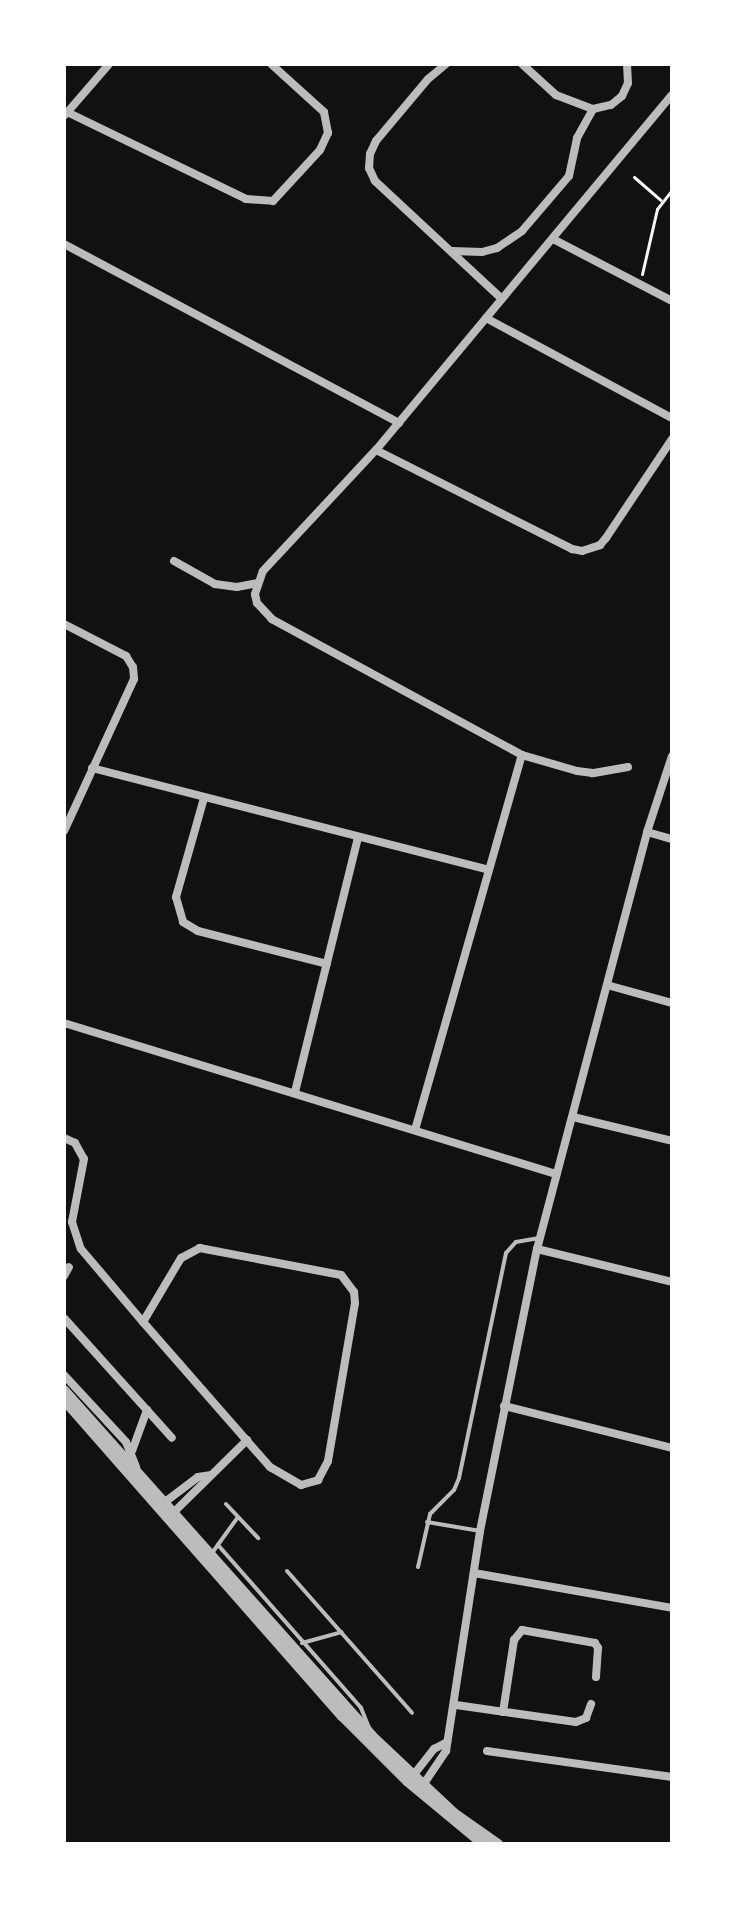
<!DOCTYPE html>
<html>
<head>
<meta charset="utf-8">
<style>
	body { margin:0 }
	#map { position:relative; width:736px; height:1908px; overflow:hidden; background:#111; font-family:"DM Sans",sans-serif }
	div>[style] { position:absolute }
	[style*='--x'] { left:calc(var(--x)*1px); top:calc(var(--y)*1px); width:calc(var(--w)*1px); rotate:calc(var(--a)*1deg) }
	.path>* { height:3px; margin:-1.5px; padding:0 1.5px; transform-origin:1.5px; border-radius:1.5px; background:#f5f5f5 }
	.service>* { height:4px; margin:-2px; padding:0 2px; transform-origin:2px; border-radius:2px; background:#bcbcbc }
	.minor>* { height:8px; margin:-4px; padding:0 4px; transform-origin:4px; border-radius:4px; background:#bcbcbc }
	.tertiary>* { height:10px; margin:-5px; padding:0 5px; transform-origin:5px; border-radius:5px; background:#bcbcbc }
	span { translate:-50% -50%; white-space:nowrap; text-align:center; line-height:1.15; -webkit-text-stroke:7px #fff; paint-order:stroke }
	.frame { position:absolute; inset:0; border:66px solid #fff; pointer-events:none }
</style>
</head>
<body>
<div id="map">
	<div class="path">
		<i style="--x:634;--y:177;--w:35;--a:41"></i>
		<i style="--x:642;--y:274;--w:67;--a:-77"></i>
		<i style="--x:657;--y:209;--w:24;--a:-52"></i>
	</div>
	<div class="service">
		<i style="--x:226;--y:1504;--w:47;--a:46.7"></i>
		<i style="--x:427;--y:1522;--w:54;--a:9.6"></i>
		<i style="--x:218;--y:1545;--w:217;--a:48.7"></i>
		<i style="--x:361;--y:1708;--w:24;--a:68"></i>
		<i style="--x:212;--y:1553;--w:44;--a:-54.2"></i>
		<i style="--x:418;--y:1567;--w:54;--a:-77.2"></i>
		<i style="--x:430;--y:1514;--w:34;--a:-45"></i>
		<i style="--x:454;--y:1490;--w:13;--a:-67"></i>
		<i style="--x:459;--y:1478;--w:230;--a:-78.2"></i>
		<i style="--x:506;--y:1253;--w:15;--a:-48"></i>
		<i style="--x:516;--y:1242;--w:22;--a:-10"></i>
		<i style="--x:287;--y:1571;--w:189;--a:48.6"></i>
		<i style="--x:302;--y:1643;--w:41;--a:-15.4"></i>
	</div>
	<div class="minor">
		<i style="--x:446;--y:64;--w:23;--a:140"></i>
		<i style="--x:428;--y:79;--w:81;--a:130"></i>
		<i style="--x:376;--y:141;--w:14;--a:115"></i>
		<i style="--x:370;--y:154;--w:14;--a:94"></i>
		<i style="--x:369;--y:168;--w:14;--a:65"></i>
		<i style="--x:375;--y:181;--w:173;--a:42.9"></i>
		<i style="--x:522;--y:64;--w:46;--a:42.4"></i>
		<i style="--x:556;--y:95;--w:40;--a:21"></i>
		<i style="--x:593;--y:109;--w:18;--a:-13"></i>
		<i style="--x:611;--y:105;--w:14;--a:-39"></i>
		<i style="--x:622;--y:96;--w:14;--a:-65"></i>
		<i style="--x:628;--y:83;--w:19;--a:-93"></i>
		<i style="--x:67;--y:112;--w:199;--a:25.9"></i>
		<i style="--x:246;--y:199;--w:27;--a:4"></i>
		<i style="--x:273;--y:201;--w:69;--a:-47.3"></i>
		<i style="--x:320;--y:150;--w:19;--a:-65"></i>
		<i style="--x:328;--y:133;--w:21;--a:-101"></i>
		<i style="--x:324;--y:112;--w:72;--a:-137.8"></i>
		<i style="--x:65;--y:115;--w:67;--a:-49.2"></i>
		<i style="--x:553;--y:239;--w:134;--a:27.5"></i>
		<i style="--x:64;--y:244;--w:380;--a:28.1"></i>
		<i style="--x:452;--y:251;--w:30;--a:2"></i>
		<i style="--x:482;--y:252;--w:16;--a:-15"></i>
		<i style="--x:497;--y:248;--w:30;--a:-34"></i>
		<i style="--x:522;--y:231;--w:72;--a:-49.5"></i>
		<i style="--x:569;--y:176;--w:39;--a:-78"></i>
		<i style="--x:577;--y:138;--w:33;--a:-61"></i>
		<i style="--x:486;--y:318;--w:211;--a:28.3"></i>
		<i style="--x:376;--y:450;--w:220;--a:26.8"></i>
		<i style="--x:572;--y:549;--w:10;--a:11"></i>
		<i style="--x:582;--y:551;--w:19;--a:-18"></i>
		<i style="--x:600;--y:545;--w:9;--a:-49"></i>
		<i style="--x:606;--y:538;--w:119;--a:-56.3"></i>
		<i style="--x:174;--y:561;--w:47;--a:29.3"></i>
		<i style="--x:215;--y:584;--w:22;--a:8"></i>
		<i style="--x:237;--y:587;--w:20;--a:-11"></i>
		<i style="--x:64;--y:624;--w:70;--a:27.3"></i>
		<i style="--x:126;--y:656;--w:13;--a:58"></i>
		<i style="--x:133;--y:667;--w:12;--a:85"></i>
		<i style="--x:134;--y:679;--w:167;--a:114.7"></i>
		<i style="--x:628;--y:767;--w:36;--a:170"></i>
		<i style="--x:593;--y:773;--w:16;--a:-173"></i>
		<i style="--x:577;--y:771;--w:57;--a:-163.8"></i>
		<i style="--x:522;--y:755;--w:285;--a:-151.5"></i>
		<i style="--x:272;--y:619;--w:22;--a:-133"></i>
		<i style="--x:257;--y:603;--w:9;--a:-103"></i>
		<i style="--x:255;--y:594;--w:24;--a:-71"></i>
		<i style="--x:263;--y:571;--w:166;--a:-47"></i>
		<i style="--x:376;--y:450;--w:462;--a:-50.2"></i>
		<i style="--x:92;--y:768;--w:409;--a:14.4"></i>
		<i style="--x:204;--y:798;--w:103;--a:105.8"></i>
		<i style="--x:176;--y:897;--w:26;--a:74"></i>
		<i style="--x:183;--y:922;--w:17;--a:31"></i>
		<i style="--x:198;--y:931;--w:133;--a:14.3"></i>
		<i style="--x:647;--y:832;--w:26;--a:16"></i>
		<i style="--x:607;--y:985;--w:67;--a:15.5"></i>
		<i style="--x:64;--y:1023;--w:515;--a:17.06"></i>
		<i style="--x:295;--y:1092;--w:262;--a:-76.1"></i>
		<i style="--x:573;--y:1117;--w:102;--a:13.6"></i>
		<i style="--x:415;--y:1130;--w:390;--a:-74.1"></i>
		<i style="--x:64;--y:1138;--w:12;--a:24"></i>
		<i style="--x:75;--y:1143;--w:18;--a:61"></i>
		<i style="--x:84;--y:1159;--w:64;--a:100.8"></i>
		<i style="--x:72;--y:1222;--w:28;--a:72"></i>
		<i style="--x:81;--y:1249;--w:96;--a:49.7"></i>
		<i style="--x:143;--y:1322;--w:193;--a:48.8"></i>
		<i style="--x:270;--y:1467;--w:36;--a:30"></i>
		<i style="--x:301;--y:1485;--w:18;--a:-16"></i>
		<i style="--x:318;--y:1480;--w:21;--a:-62"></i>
		<i style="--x:328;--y:1461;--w:160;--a:-80.3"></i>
		<i style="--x:355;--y:1303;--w:11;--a:-95"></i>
		<i style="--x:354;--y:1292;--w:21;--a:-127"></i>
		<i style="--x:341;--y:1275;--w:144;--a:-169.2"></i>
		<i style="--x:200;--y:1248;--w:21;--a:152"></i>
		<i style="--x:181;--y:1258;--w:74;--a:120.7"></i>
		<i style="--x:537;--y:1249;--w:139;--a:13.7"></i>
		<i style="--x:64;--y:1276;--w:10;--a:-61"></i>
		<i style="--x:64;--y:1318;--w:161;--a:48"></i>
		<i style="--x:64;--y:1375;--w:91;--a:47.2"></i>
		<i style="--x:126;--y:1442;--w:27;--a:68"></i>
		<i style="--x:504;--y:1406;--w:173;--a:14"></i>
		<i style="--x:132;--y:1451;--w:44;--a:-69.9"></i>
		<i style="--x:161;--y:1505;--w:46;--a:-37.1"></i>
		<i style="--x:198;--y:1477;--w:12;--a:-9"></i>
		<i style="--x:171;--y:1515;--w:107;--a:-44.6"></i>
		<i style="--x:474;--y:1573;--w:201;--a:10"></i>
		<i style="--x:456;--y:1705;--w:121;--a:8.1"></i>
		<i style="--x:576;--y:1722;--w:11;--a:-22"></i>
		<i style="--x:586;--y:1718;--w:15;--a:-70"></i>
		<i style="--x:503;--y:1712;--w:73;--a:-81.3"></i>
		<i style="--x:514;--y:1640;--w:13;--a:-51"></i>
		<i style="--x:522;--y:1630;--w:74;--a:10.1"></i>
		<i style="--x:595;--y:1643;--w:6;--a:59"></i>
		<i style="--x:598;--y:1648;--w:29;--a:94"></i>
		<i style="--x:487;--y:1751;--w:187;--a:8"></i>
		<i style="--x:412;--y:1777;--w:36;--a:-52"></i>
		<i style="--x:434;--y:1749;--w:15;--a:-28"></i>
		<i style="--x:421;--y:1788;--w:45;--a:-56"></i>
		<i style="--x:446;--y:1751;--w:223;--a:-81.2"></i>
		<i style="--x:480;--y:1531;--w:288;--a:-78.6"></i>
		<i style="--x:537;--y:1249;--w:431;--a:-75.2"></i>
		<i style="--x:647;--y:832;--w:80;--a:-71.8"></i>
	</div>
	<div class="tertiary">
		<i style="--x:64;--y:1390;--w:463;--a:48.3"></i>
		<i style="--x:372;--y:1736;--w:112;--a:43.2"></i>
		<i style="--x:454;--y:1813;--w:54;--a:35.2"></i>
		<i style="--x:64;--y:1400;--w:421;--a:48.7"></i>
		<i style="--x:342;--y:1716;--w:93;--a:45"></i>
		<i style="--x:408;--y:1782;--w:97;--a:39.6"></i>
	</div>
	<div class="frame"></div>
</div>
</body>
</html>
